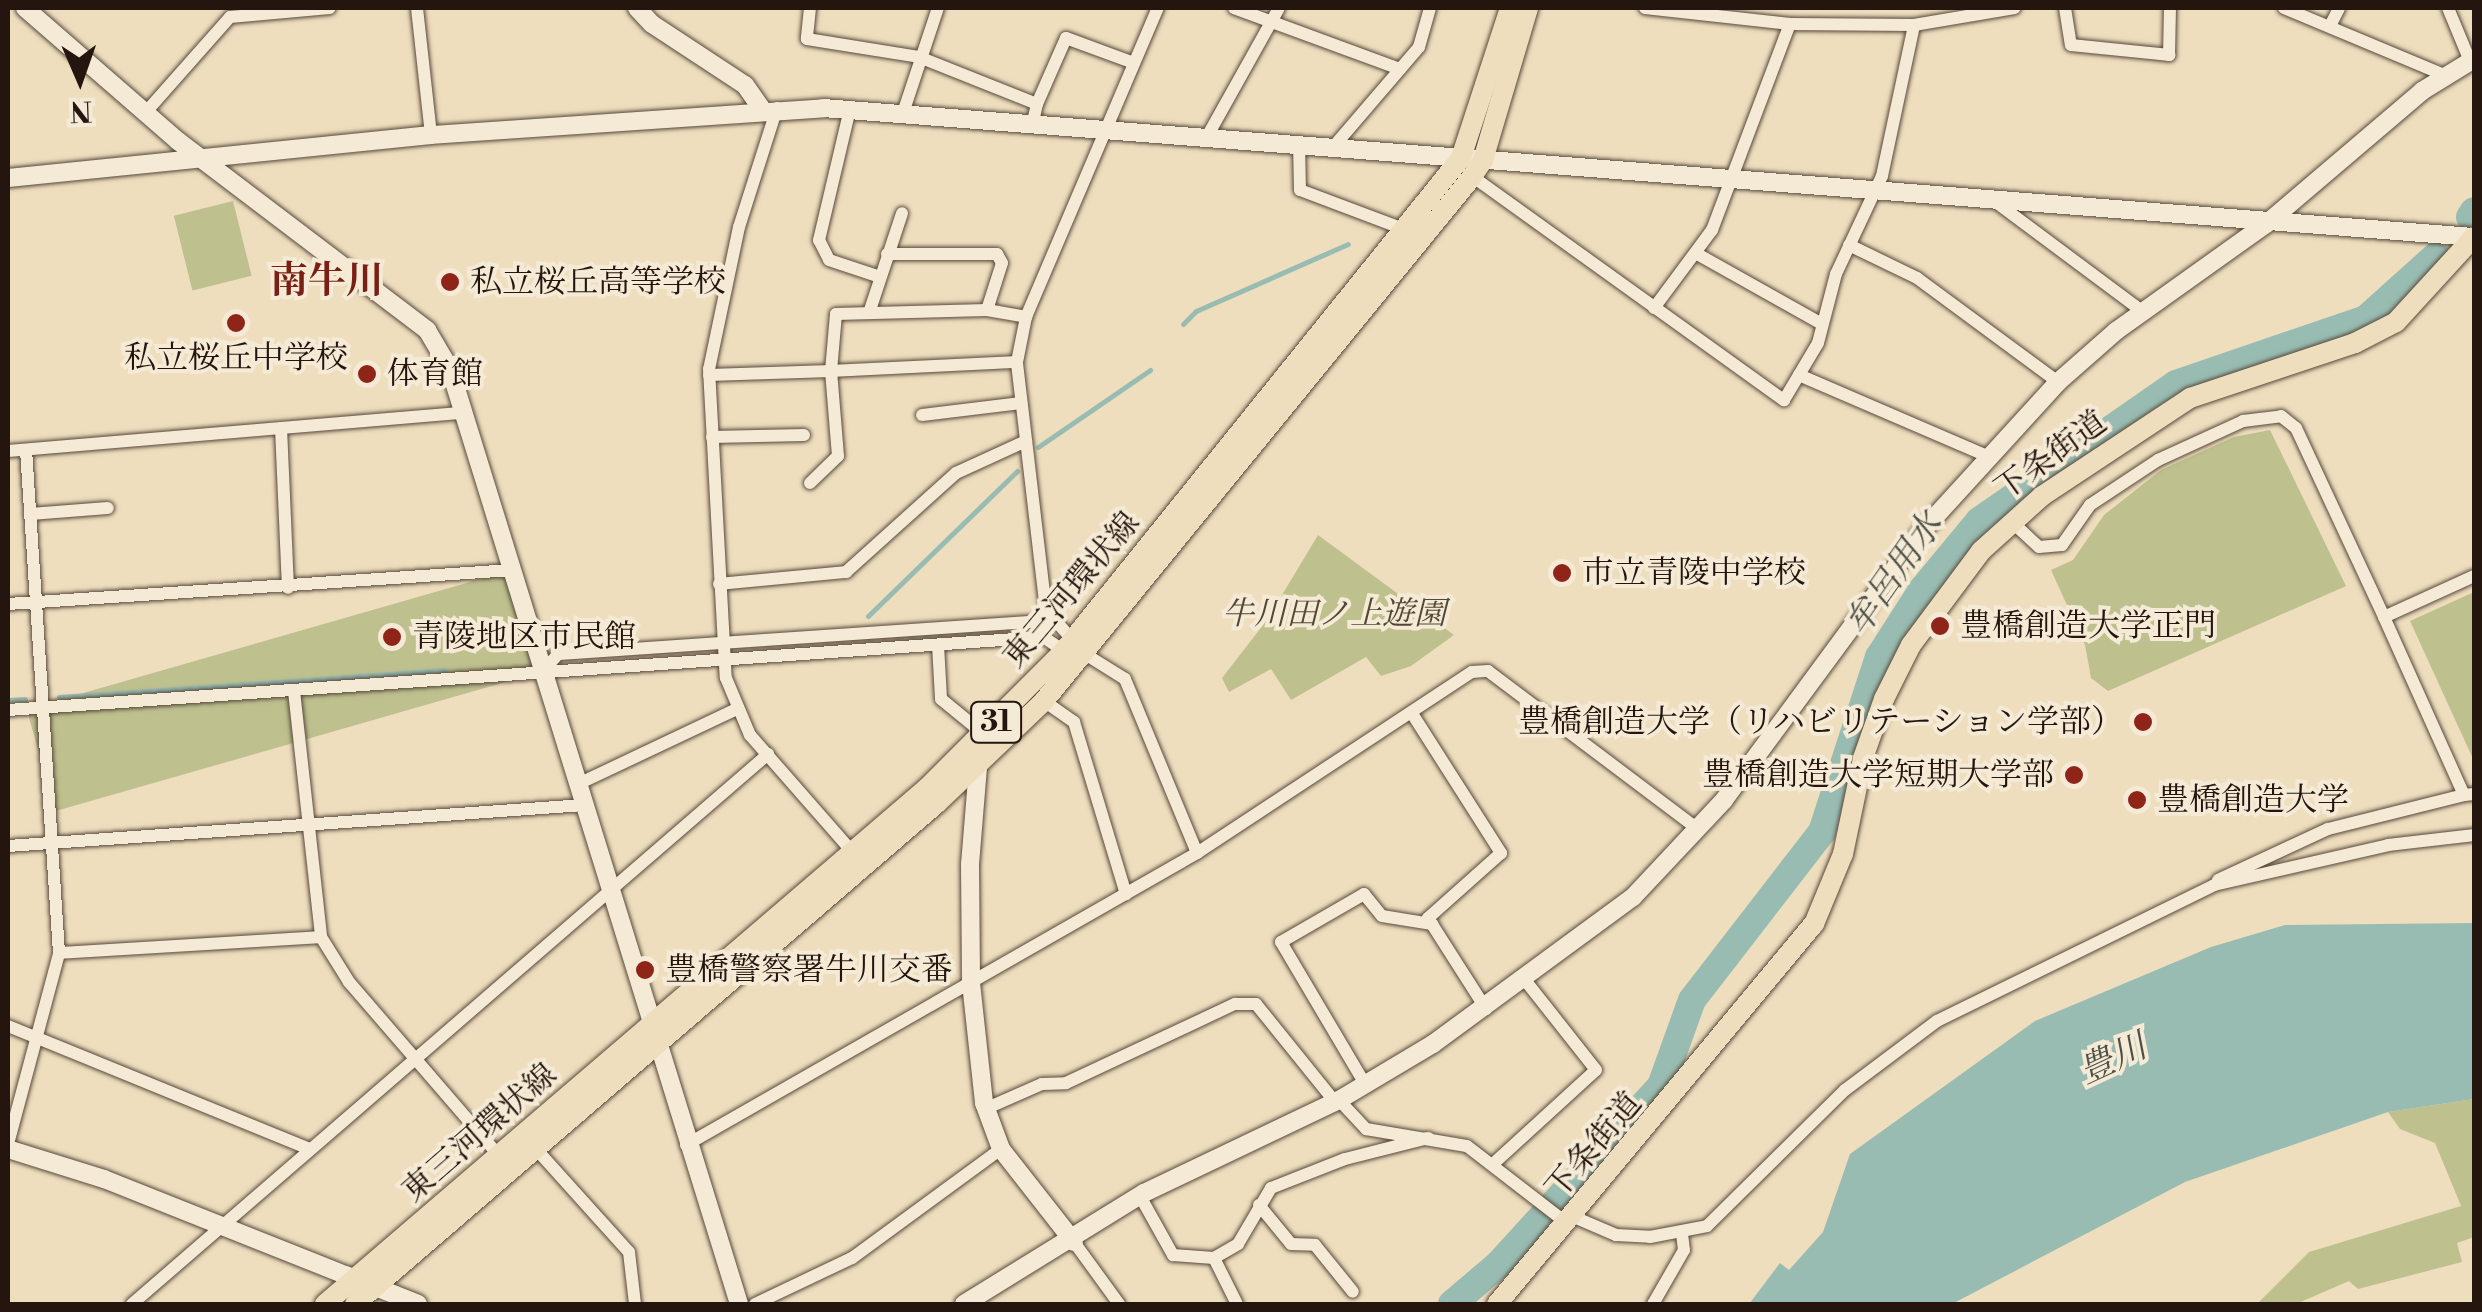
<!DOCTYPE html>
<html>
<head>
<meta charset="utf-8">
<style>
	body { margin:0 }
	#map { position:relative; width:2482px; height:1312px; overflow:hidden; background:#eedebe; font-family:"Libre Bodoni","Noto Serif JP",serif }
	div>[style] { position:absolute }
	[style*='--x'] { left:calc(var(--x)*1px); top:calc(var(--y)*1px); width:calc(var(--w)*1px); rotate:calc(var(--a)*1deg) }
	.green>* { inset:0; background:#bec08e; transform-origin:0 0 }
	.water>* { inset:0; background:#99bcb2 }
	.stream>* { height:5px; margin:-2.5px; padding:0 2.5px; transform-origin:2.5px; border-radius:2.5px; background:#99bcb2 }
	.river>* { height:28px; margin:-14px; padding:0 14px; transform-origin:14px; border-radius:14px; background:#99bcb2 }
	.roads { filter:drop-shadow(0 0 2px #56483a) drop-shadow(0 0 2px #56483a) }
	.street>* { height:12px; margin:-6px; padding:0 6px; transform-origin:6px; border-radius:6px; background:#f4ead5 }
	.secondary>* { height:18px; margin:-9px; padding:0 9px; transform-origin:9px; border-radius:9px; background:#f4ead5 }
	.primary>* { height:20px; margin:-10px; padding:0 10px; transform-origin:10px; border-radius:10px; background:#eedebe }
	.dots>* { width:28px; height:28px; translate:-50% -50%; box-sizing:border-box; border:5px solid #f4ead5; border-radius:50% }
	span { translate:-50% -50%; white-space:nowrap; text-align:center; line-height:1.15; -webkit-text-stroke:8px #f4ead5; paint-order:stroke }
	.shield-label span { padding:2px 8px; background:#f4ead5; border:2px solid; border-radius:8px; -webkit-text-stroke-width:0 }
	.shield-label { font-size:30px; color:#24160e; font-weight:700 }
	.poi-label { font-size:32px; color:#24160e }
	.left { translate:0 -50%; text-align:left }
	.right { translate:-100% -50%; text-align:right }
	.street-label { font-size:32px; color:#24160e }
	.park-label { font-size:32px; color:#524934; font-style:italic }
	.water-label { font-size:35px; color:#4d5047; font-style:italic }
	.quarter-label { font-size:38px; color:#7a1f14; font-weight:700 }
	.frame { position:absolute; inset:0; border:10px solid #24160e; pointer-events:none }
	.north { position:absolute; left:30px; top:30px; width:100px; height:100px; -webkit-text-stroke:8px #f4ead5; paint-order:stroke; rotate:178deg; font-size:28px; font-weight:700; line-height:40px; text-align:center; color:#24160e }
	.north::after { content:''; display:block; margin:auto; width:35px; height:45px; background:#24160e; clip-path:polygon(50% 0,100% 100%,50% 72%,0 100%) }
</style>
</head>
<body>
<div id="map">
	<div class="green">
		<i style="left:233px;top:201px;width:77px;height:61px;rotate:76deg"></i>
		<i style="clip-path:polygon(2270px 430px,2346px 586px,2108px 691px,2091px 678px,2085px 645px,2051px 570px,2073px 560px,2104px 515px,2161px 470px,2234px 437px)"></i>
		<i style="clip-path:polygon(1318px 535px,1454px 635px,1411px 666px,1381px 676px,1366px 657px,1291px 700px,1271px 669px,1229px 692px,1222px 678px,1267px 620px)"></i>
		<i style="left:512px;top:570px;width:106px;height:505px;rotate:74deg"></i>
		<i style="clip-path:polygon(2474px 592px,2474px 761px,2410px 621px)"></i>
		<i style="clip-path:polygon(2474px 1099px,2474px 1237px,2457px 1243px,2462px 1262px,2358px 1289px,2349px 1281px,2296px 1304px,2257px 1304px,2309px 1252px,2461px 1206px,2435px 1143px,2400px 1129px,2388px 1112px)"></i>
	</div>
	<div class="water">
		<i style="clip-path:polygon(2474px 923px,2474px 1099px,2388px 1112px,2185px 1182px,1952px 1304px,1749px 1304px,1780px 1263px,1789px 1270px,1823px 1232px,1850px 1154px,2035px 1021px,2211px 947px,2285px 925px)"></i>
	</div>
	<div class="stream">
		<i style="--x:1183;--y:324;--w:18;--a:-45"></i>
		<i style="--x:1196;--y:311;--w:166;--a:-23.8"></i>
		<i style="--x:1038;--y:447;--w:136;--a:-34.5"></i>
		<i style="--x:868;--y:616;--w:208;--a:-44.2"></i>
		<i style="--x:59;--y:697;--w:386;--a:-4"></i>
		<i style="--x:8;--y:700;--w:17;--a:-3"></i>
	</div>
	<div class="river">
		<i style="--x:2470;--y:217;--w:7;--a:-56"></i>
		<i style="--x:1452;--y:1304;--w:62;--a:-40.4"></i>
		<i style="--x:1499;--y:1264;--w:241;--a:-47.7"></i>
		<i style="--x:1661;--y:1086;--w:91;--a:-70.2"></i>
		<i style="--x:1692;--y:1000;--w:212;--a:-52.3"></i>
		<i style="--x:1822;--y:832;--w:184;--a:-72"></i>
		<i style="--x:1879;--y:657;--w:80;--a:-57.3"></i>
		<i style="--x:1922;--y:590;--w:89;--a:-50.4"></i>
		<i style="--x:1979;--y:521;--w:240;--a:-34.8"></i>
		<i style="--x:2176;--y:384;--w:201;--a:-18.9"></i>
		<i style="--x:2366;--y:319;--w:94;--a:-42"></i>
	</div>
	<div class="roads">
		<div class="street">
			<i style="--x:417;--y:8;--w:128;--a:83.7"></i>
			<i style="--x:810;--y:8;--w:31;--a:96"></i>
			<i style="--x:807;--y:39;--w:113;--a:9.1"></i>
			<i style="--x:919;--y:57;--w:127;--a:21.7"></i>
			<i style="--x:1037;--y:104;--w:18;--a:103"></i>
			<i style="--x:1234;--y:8;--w:177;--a:20.2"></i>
			<i style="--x:1645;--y:8;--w:146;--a:6.3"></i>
			<i style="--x:1790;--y:24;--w:124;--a:0.5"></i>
			<i style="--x:1914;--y:25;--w:102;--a:-9.6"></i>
			<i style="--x:2065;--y:8;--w:37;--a:81"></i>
			<i style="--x:2071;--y:45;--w:99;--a:5.8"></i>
			<i style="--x:2169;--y:55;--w:47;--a:-88.8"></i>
			<i style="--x:2284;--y:8;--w:173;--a:22.7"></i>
			<i style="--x:2448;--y:8;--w:57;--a:67.5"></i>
			<i style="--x:2331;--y:24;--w:18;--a:-63"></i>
			<i style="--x:1037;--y:104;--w:72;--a:-66.3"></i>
			<i style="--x:1066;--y:38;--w:72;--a:20.2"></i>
			<i style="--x:777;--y:108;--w:125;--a:107.7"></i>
			<i style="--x:739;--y:227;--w:145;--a:101.9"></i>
			<i style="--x:709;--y:369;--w:309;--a:86.9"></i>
			<i style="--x:726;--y:678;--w:62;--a:67.2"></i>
			<i style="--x:750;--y:735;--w:161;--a:48.8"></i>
			<i style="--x:850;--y:109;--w:135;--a:103.3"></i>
			<i style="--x:819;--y:240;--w:22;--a:63"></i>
			<i style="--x:829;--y:260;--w:54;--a:18.4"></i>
			<i style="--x:146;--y:112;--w:127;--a:-48.5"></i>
			<i style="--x:230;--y:17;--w:100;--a:-5.1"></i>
			<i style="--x:903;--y:113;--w:111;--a:-71.6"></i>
			<i style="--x:1208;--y:135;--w:145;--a:-60.8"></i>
			<i style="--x:1299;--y:143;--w:47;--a:88.8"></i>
			<i style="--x:1300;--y:190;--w:111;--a:20.6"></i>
			<i style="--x:1335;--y:145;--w:129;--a:-49.4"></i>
			<i style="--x:1419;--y:47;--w:41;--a:-74.2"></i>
			<i style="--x:1469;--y:174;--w:388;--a:35.7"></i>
			<i style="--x:1784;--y:400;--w:66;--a:-59.2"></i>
			<i style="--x:1818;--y:343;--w:71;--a:-75.4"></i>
			<i style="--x:1836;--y:274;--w:108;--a:-64.9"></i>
			<i style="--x:1882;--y:176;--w:154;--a:-78"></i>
			<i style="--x:1993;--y:200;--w:187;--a:36.7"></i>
			<i style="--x:1849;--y:245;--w:76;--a:25.9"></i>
			<i style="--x:1917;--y:278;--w:175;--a:36.4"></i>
			<i style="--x:887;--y:254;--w:110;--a:0"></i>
			<i style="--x:997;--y:254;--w:10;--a:61"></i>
			<i style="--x:1002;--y:263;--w:49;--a:107.7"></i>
			<i style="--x:1699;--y:255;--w:141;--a:29.3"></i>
			<i style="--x:1654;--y:308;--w:97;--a:-53.4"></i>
			<i style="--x:1712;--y:230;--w:220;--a:-69.3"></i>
			<i style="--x:869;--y:313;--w:105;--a:-71.7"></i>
			<i style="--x:709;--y:375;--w:122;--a:-1.9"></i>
			<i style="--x:831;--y:371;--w:57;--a:-85"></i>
			<i style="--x:836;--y:314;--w:151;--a:-1.5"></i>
			<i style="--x:987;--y:310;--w:40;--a:10"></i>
			<i style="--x:1799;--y:375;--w:207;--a:23.3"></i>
			<i style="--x:922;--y:415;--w:100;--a:-6.9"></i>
			<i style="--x:281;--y:428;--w:160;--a:87.5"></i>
			<i style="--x:712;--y:437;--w:92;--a:-1.2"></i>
			<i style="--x:8;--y:451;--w:456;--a:-4.8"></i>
			<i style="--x:810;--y:483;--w:39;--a:-44"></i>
			<i style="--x:838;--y:456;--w:85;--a:-94.7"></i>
			<i style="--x:831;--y:371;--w:186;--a:-2.8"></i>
			<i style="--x:30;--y:514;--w:78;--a:-4.4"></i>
			<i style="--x:2011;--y:521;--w:38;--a:43"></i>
			<i style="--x:2039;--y:547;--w:23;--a:-5"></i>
			<i style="--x:2062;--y:545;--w:49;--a:-55"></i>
			<i style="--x:2090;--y:505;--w:82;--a:-33.5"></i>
			<i style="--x:2158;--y:460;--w:94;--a:-24.6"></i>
			<i style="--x:2243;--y:421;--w:38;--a:-7"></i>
			<i style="--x:2281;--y:416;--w:19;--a:39"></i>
			<i style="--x:2296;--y:428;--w:208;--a:65"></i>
			<i style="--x:2384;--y:617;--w:99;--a:-24.5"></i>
			<i style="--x:719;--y:584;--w:128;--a:-5.4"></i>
			<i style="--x:846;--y:572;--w:148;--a:-42"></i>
			<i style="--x:956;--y:473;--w:77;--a:-24.6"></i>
			<i style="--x:8;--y:604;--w:505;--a:-3.86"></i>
			<i style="--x:1046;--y:610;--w:59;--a:48.4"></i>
			<i style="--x:1085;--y:654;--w:47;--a:32"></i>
			<i style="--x:1125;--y:679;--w:188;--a:67.5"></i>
			<i style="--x:2384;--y:617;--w:195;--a:65.8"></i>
			<i style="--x:2464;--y:795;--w:10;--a:-6"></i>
			<i style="--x:938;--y:645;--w:54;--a:86.8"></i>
			<i style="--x:941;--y:699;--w:43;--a:39.3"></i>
			<i style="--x:974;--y:726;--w:15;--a:67"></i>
			<i style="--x:1067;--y:653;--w:29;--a:-146"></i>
			<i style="--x:1043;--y:637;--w:27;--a:-84"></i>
			<i style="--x:1046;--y:610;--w:250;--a:-96.7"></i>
			<i style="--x:1017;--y:362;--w:46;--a:-78.7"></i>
			<i style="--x:1026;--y:317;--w:336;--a:-66.9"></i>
			<i style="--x:542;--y:672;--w:24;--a:-48"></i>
			<i style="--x:558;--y:654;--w:488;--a:-3.9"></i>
			<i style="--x:294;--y:691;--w:247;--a:83.7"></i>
			<i style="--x:321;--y:937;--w:53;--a:58.1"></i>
			<i style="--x:349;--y:982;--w:230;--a:49.2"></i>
			<i style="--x:1044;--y:701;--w:37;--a:35"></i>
			<i style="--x:1074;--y:722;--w:180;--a:73.2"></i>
			<i style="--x:8;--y:710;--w:1038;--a:-4.03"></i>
			<i style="--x:1413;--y:715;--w:164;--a:57.5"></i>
			<i style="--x:1501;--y:853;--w:98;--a:138.3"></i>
			<i style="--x:1428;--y:918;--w:108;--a:57.5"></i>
			<i style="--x:578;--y:784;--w:176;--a:-25.3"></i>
			<i style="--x:8;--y:846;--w:577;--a:-4.07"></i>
			<i style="--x:2218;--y:880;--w:121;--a:-24.9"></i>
			<i style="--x:2328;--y:829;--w:140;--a:-14"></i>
			<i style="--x:59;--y:953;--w:262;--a:-3.5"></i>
			<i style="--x:8;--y:1026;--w:326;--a:22.2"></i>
			<i style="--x:1365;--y:1084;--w:165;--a:-120.6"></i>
			<i style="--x:1281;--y:942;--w:96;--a:-30"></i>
			<i style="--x:1364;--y:894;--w:28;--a:51"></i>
			<i style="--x:1382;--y:916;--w:51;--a:9.1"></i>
			<i style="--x:1339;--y:1100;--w:40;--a:47"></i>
			<i style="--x:1366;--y:1129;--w:102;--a:9.6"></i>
			<i style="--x:1467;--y:1146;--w:128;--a:37.7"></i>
			<i style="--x:985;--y:1109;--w:62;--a:-23.7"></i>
			<i style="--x:1042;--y:1084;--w:24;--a:-2"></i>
			<i style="--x:1066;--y:1083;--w:187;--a:-25.1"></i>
			<i style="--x:1235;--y:1004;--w:21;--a:0"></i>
			<i style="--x:1256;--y:1004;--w:126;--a:51.1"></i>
			<i style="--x:8;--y:1144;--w:198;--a:-75"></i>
			<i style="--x:59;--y:953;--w:504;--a:-93.75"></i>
			<i style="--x:686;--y:1145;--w:589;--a:-29.74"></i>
			<i style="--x:1197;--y:853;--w:329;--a:-33.4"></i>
			<i style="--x:1472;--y:672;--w:16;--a:-4"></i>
			<i style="--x:1488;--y:671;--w:263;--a:37"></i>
			<i style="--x:537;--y:1150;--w:137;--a:48"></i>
			<i style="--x:629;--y:1252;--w:52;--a:83.4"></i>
			<i style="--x:1493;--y:1164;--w:139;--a:-42.4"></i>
			<i style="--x:1596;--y:1070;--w:115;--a:-128.3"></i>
			<i style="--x:1140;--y:1196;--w:68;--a:60.8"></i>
			<i style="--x:1173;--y:1255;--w:41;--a:4.2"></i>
			<i style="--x:1259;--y:1205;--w:50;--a:50.6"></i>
			<i style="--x:1291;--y:1244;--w:24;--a:2"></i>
			<i style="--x:1315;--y:1245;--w:60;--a:51"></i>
			<i style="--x:1574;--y:1217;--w:46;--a:23.2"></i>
			<i style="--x:1616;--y:1235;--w:34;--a:3"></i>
			<i style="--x:1650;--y:1237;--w:58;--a:-10.9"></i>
			<i style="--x:1707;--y:1226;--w:194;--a:-44.6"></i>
			<i style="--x:1845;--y:1090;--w:115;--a:-36.9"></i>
			<i style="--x:1937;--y:1021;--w:309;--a:-26.1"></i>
			<i style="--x:2214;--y:885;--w:179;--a:-12.9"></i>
			<i style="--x:2388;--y:845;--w:87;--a:-6.6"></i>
			<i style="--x:1074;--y:1242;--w:77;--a:54"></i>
			<i style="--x:132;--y:1304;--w:841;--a:-40.85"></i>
			<i style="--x:755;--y:1304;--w:107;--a:-25.4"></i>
			<i style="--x:852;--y:1258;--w:185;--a:-36.2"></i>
			<i style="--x:1237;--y:1304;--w:51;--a:-116.6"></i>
			<i style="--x:1214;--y:1258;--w:28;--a:-30"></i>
			<i style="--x:1238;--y:1244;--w:65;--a:-59.5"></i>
			<i style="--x:1271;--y:1188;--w:79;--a:-21.4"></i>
			<i style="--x:1345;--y:1159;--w:86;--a:-14.2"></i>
			<i style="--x:1653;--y:1304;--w:62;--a:-60.1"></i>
			<i style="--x:1684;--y:1250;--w:17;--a:-97"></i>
		</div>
		<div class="secondary">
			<i style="--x:25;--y:8;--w:203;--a:41"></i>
			<i style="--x:178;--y:141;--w:313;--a:37.2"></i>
			<i style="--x:427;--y:330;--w:45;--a:59.5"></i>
			<i style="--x:450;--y:369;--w:979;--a:72.82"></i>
			<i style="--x:637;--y:8;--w:22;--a:47"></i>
			<i style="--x:652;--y:24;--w:111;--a:33.3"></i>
			<i style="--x:745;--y:85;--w:29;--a:55"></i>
			<i style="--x:8;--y:178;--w:425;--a:-5.8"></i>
			<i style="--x:431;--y:135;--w:393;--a:-3.9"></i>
			<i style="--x:823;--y:108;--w:1656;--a:4.47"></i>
			<i style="--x:979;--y:755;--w:109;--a:94.7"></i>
			<i style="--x:970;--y:864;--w:119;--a:89.5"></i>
			<i style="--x:971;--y:983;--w:121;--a:83.8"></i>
			<i style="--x:984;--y:1103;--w:49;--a:69.7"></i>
			<i style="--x:1001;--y:1149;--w:118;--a:51.9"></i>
			<i style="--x:8;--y:1149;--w:101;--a:17.4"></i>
			<i style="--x:104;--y:1179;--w:338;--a:21.7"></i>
			<i style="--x:964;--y:1304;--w:211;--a:-31.7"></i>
			<i style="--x:1144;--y:1193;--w:216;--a:-25.5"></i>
			<i style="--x:1339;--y:1100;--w:109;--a:-30.8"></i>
			<i style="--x:1433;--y:1044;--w:248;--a:-36.3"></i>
			<i style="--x:1633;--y:897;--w:133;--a:-46.8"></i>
			<i style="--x:1724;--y:800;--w:335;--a:-53.6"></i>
			<i style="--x:1923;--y:530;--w:200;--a:-47.6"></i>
			<i style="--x:2058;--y:382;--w:77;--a:-41.3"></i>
			<i style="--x:2116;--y:331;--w:184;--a:-35.5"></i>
			<i style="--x:2266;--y:224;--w:205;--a:-40.4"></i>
			<i style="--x:2422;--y:91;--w:61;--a:-31.6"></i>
		</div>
		<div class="primary">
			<i style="--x:325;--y:1304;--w:793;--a:-40.6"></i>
			<i style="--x:927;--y:788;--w:191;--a:-45"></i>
			<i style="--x:1062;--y:653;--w:636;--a:-51.13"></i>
			<i style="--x:1461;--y:158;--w:158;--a:-71.9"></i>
			<i style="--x:355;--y:1304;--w:768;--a:-40.72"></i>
			<i style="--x:937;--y:803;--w:148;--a:-43.6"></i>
			<i style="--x:1044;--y:701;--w:675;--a:-50.77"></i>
			<i style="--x:1471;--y:178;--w:22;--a:-56"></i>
			<i style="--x:1483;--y:160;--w:159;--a:-73.5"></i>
			<i style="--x:1497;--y:1304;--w:495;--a:-50.2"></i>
			<i style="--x:1814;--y:924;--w:76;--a:-67.5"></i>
			<i style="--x:1843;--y:854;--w:98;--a:-78.2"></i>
			<i style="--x:1863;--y:758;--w:63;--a:-70.4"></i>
			<i style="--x:1884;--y:699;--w:60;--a:-63.4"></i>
			<i style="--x:1911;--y:645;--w:117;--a:-53.3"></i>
			<i style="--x:1981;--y:551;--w:82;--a:-42"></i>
			<i style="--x:2042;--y:496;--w:178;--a:-33.5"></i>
			<i style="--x:2190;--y:398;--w:174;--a:-18.4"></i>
			<i style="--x:2355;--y:343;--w:46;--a:-27.1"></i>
			<i style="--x:2396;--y:322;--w:115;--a:-47.5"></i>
		</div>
	</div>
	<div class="dots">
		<i style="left:450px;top:282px;background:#8f2418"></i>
		<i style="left:236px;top:323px;background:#8f2418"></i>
		<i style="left:367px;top:374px;background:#8f2418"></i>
		<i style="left:1562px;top:573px;background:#8f2418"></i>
		<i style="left:1940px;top:626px;background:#8f2418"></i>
		<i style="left:392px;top:637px;background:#8f2418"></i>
		<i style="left:2143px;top:722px;background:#8f2418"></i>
		<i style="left:2074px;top:775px;background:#8f2418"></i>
		<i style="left:2137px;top:800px;background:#8f2418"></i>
		<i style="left:645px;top:970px;background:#8f2418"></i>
	</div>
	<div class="shield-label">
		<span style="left:996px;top:722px">31</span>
	</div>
	<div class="poi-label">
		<span class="left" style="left:470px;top:282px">私立桜丘高等学校</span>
		<span style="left:236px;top:358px">私立桜丘中学校</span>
		<span class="left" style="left:387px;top:374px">体育館</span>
		<span class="left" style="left:1582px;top:573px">市立青陵中学校</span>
		<span class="left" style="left:1960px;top:626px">豊橋創造大学正門</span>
		<span class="left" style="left:412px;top:637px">青陵地区市民館</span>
		<span class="right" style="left:2123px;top:722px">豊橋創造大学（リハビリテーション学部）</span>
		<span class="right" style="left:2054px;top:775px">豊橋創造大学短期大学部</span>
		<span class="left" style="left:2157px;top:800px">豊橋創造大学</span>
		<span class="left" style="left:665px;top:970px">豊橋警察署牛川交番</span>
	</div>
	<div class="street-label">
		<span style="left:2051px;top:456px;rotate:-36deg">下条街道</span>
		<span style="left:1072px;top:590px;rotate:-50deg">東三河環状線</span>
		<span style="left:480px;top:1133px;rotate:-41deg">東三河環状線</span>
		<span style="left:1594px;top:1146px;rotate:-50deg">下条街道</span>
	</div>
	<div class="park-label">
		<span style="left:1334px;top:614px">牛川田ノ上遊園</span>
	</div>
	<div class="water-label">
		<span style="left:1895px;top:575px;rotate:-55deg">牟呂用水</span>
		<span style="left:2113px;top:1060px;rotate:-25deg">豊川</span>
	</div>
	<div class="quarter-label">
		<span style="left:327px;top:282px">南牛川</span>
	</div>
	<div class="frame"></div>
	<div class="north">N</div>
</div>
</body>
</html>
